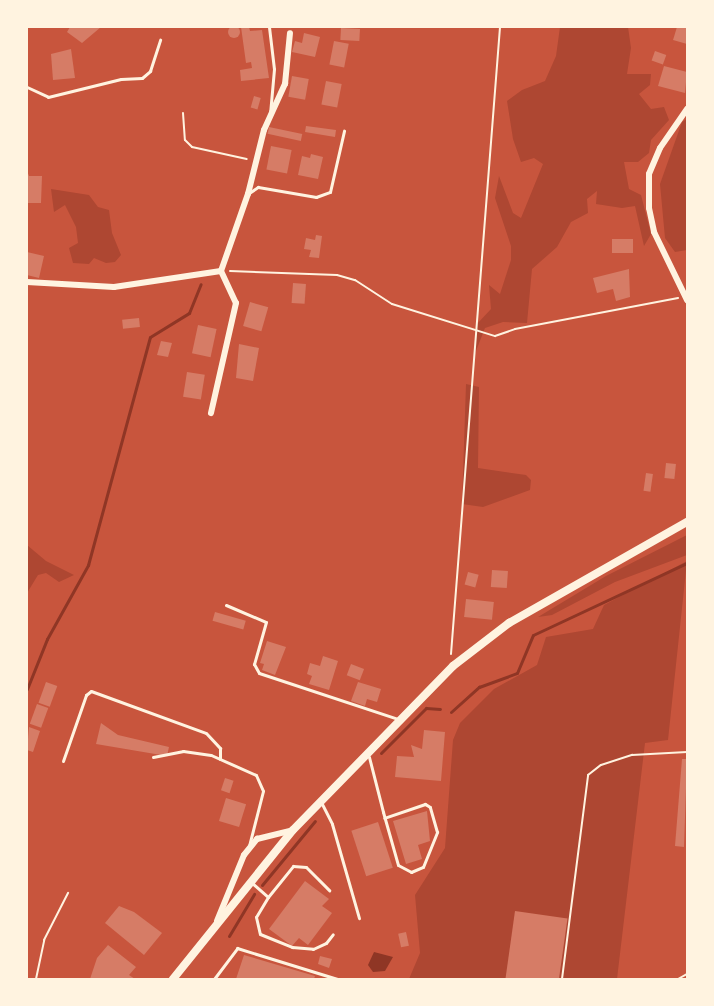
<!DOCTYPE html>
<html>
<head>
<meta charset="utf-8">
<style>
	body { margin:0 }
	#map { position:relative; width:714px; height:1006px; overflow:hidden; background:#c8553d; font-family:Helvetica,sans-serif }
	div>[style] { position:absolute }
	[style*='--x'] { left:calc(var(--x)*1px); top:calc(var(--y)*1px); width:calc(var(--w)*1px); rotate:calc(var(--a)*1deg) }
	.green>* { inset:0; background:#ae4732 }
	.water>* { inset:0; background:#8f3625 }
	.stream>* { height:3px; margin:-1.5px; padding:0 1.5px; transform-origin:1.5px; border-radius:1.5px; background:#8f3625 }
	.building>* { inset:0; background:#d67c66; transform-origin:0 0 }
	.round { border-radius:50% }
	.path>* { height:2px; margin:-1px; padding:0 1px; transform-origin:1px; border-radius:1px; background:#fff3e0 }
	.service>* { height:3px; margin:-1.5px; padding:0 1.5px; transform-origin:1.5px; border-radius:1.5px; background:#fff3e0 }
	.minor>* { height:6px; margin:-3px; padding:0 3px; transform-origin:3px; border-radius:3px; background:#fff3e0 }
	.secondary>* { height:8px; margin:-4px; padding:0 4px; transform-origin:4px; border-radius:4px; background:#fff3e0 }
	span { translate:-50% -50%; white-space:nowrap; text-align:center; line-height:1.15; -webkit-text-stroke:4.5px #fff3e0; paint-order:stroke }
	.frame { position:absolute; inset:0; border:28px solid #fff3e0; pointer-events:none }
</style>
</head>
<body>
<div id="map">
	<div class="green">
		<i style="clip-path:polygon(560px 27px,628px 27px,631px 48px,627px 74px,651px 74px,650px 85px,639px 94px,651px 109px,664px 107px,669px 120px,651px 140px,649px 153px,638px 162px,624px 162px,629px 189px,641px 195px,651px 234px,644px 246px,635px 206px,622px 208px,596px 204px,597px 191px,587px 199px,588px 213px,571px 222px,557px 247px,532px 269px,527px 323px,503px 322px,485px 328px,474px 356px,477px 324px,491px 309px,489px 285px,500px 294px,511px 260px,511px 246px,495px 198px,499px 176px,513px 213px,521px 218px,543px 164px,534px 158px,521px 162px,513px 139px,507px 101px,522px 90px,545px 81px,556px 56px)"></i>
		<i style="clip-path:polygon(687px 119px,687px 250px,675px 252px,665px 238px,660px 184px,682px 122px)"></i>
		<i style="clip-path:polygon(51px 189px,89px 195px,98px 207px,109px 210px,112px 233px,121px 255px,115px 262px,106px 263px,94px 258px,89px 264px,73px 263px,69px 248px,78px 243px,76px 227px,65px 205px,54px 212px)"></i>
		<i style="clip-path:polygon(466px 384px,479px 387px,478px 468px,526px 475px,531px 480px,530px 490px,483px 507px,462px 504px)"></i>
		<i style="clip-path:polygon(687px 535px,687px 555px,615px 582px,552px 615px,538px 617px,606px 576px)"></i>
		<i style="clip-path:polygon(27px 545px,46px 561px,74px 575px,59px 582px,46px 573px,38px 575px,27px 593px)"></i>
		<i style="clip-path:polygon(687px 561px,668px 740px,645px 743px,617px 979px,409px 979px,420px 953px,415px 895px,445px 848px,453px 740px,460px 723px,494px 689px,537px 665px,546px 637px,593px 629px,604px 605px)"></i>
	</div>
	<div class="water">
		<i style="clip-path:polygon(374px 952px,393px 957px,385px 971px,373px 972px,368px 965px)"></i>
	</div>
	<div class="stream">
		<i style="--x:27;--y:689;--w:54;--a:-68.2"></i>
		<i style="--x:47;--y:639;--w:85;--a:-61"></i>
		<i style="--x:88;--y:565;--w:236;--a:-74.8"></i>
		<i style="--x:150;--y:337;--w:46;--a:-31.6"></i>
		<i style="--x:189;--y:313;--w:31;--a:-68"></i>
		<i style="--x:451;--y:712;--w:38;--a:-42"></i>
		<i style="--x:479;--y:687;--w:40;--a:-20.2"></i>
		<i style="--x:517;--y:673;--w:41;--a:-67.2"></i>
		<i style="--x:533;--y:635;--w:170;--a:-25.1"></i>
		<i style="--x:381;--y:753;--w:64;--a:-45"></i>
		<i style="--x:426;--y:708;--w:14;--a:4"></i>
		<i style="--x:262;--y:885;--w:83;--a:-50.4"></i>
		<i style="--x:229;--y:936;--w:49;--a:-59.2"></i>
	</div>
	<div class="building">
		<i class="round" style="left:228px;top:26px;width:12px;height:12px"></i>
		<i style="clip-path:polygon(70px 27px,101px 27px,82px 43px,67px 32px)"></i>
		<i style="clip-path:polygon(241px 27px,249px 27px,250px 31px,262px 30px,269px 78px,241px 81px,240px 70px,252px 68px,251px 62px,246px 63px)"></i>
		<i style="clip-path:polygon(677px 27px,687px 27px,687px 44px,673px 40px)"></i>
		<i style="left:341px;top:28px;width:19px;height:12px;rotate:3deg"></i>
		<i style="clip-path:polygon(304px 33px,320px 37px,315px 57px,292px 52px,295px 41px,302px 43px)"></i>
		<i style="left:334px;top:41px;width:15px;height:24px;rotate:11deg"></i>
		<i style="clip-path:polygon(71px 49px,75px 78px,53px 80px,51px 54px)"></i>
		<i style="left:655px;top:51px;width:12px;height:10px;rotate:20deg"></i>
		<i style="clip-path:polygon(664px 66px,687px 72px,685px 93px,658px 86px)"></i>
		<i style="left:292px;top:76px;width:17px;height:21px;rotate:10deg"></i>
		<i style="left:326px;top:81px;width:16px;height:24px;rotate:11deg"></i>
		<i style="left:254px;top:96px;width:7px;height:12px;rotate:16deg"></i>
		<i style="clip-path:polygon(306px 126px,336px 130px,335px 137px,305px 132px)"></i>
		<i style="left:269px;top:127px;width:34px;height:7px;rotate:12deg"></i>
		<i style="left:271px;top:146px;width:21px;height:24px;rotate:11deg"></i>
		<i style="clip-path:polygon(311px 154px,323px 157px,318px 179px,298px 175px,302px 156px,310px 158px)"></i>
		<i style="clip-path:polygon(27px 171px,29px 176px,42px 176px,41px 203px,27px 203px)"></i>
		<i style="clip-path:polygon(316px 235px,322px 236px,319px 258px,309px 257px,311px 250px,304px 249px,306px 238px,315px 240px)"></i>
		<i style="left:612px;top:239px;width:21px;height:14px"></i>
		<i style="clip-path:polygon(27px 252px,44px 256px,39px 278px,27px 275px)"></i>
		<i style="clip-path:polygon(629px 269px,630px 297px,616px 301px,613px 289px,597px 293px,593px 278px)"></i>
		<i style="left:293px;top:283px;width:13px;height:20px;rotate:4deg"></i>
		<i style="left:250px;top:302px;width:19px;height:25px;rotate:16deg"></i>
		<i style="left:139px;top:318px;width:9px;height:17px;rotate:84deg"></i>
		<i style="left:198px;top:325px;width:19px;height:29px;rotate:12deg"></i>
		<i style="clip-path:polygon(161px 341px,172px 343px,168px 357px,157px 355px)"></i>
		<i style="clip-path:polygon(239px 344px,259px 348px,253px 381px,236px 378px)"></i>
		<i style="left:187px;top:372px;width:18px;height:25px;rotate:9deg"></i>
		<i style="left:666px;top:463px;width:10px;height:15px;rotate:6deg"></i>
		<i style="left:646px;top:473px;width:7px;height:18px;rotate:8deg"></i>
		<i style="left:492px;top:570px;width:16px;height:17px;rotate:4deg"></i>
		<i style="left:468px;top:572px;width:11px;height:13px;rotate:15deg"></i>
		<i style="left:466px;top:599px;width:28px;height:18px;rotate:6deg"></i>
		<i style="left:215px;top:612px;width:32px;height:9px;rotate:16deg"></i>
		<i style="clip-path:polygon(267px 641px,286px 647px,275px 675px,262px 670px,264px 664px,260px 663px)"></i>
		<i style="clip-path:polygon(323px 656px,338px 661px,329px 690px,309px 684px,312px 676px,307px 674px,310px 663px,320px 666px)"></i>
		<i style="left:351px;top:664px;width:14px;height:12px;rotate:21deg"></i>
		<i style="left:46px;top:682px;width:12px;height:22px;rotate:20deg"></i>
		<i style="clip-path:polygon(358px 682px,381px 689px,377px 702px,367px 699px,365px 706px,351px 701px)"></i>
		<i style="left:37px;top:704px;width:12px;height:21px;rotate:20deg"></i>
		<i style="clip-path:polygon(101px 723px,118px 735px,169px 747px,167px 756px,96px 744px)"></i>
		<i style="clip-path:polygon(29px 727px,40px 731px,33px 752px,27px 750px)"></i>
		<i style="clip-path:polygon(424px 730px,445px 732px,441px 781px,395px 777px,397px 756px,414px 757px,411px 745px,422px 749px)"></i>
		<i style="clip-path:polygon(682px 759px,687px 759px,684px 847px,675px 846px)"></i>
		<i style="left:225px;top:778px;width:9px;height:13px;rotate:18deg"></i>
		<i style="left:226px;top:798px;width:21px;height:24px;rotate:17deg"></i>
		<i style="clip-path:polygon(427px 811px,430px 841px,418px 845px,422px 859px,406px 864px,393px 821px)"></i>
		<i style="left:378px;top:822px;width:48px;height:28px;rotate:72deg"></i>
		<i style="clip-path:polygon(305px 881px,329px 899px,322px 906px,332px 913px,308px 945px,299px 938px,292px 946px,269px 929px)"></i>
		<i style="clip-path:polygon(119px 906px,134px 912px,162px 933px,144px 955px,105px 923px)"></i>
		<i style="left:515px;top:911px;width:53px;height:69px;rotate:8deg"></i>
		<i style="left:406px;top:932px;width:14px;height:8px;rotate:78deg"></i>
		<i style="clip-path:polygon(108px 945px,136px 967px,129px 975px,135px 979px,90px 979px,97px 958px)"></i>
		<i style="clip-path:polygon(244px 955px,315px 976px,314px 979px,236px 979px)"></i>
		<i style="clip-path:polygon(320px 956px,332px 959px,329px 968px,318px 964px)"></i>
	</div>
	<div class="path">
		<i style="--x:183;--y:113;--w:27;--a:86"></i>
		<i style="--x:185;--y:140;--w:10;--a:45"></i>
		<i style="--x:192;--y:147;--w:56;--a:12.3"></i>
		<i style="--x:230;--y:271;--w:107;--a:2.1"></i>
		<i style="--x:337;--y:275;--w:19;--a:16"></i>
		<i style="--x:355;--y:280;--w:44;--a:33"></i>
		<i style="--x:392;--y:304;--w:108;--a:17.3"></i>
		<i style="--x:495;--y:336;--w:21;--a:-19"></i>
		<i style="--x:515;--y:329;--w:166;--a:-10.8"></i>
		<i style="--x:451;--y:654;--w:629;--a:-85.53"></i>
		<i style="--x:36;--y:979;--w:40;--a:-78"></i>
		<i style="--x:44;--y:940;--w:53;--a:-62.9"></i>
		<i style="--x:562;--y:979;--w:206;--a:-82.7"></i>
		<i style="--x:588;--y:775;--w:16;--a:-38"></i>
		<i style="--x:601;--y:765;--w:33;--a:-18"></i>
		<i style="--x:632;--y:755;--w:55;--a:-3.1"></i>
		<i style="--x:678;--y:979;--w:10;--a:-29"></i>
	</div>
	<div class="service">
		<i style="--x:269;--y:27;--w:42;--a:83.2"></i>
		<i style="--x:274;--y:69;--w:45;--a:95.1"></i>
		<i style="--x:27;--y:87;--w:23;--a:25"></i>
		<i style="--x:48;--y:97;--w:75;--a:-13.9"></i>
		<i style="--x:121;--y:79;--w:21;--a:-3"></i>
		<i style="--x:142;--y:78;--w:11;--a:-41"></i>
		<i style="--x:150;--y:71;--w:33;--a:-72"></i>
		<i style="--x:249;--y:193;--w:11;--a:-34"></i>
		<i style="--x:258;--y:187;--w:59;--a:9.8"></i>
		<i style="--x:316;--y:197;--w:15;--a:-20"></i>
		<i style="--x:330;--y:192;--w:63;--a:-77.1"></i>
		<i style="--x:226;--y:605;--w:43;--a:23"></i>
		<i style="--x:266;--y:622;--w:44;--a:105.9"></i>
		<i style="--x:254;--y:664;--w:10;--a:61"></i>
		<i style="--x:259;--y:673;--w:146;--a:18.3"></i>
		<i style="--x:153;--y:757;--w:31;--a:-11"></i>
		<i style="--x:183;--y:751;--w:28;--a:8"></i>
		<i style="--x:211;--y:755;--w:49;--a:24"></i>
		<i style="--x:256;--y:775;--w:17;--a:66"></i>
		<i style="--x:263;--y:791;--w:57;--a:104.3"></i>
		<i style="--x:369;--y:757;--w:57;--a:75.7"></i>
		<i style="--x:383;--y:812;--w:55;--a:74.2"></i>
		<i style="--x:398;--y:865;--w:15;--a:28"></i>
		<i style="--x:411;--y:872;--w:13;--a:-23"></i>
		<i style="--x:423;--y:867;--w:38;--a:-68"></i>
		<i style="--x:437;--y:832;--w:26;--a:-106"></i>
		<i style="--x:430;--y:807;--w:6;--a:-149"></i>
		<i style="--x:425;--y:804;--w:43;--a:161.1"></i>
		<i style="--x:63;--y:761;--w:70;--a:-70.8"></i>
		<i style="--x:86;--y:695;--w:6;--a:-39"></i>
		<i style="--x:91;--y:691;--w:122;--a:20.1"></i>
		<i style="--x:206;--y:733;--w:21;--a:47"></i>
		<i style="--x:220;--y:748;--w:11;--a:90"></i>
		<i style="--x:322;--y:804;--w:22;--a:63"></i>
		<i style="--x:332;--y:824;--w:98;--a:74"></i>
		<i style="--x:252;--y:883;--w:21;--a:41"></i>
		<i style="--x:268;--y:897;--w:40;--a:-51"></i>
		<i style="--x:293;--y:866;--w:13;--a:4"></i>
		<i style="--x:306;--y:867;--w:33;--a:45"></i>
		<i style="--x:268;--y:897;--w:23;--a:121"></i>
		<i style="--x:256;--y:917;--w:17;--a:77"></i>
		<i style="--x:260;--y:934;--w:35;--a:22"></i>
		<i style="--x:292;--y:947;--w:21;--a:5"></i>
		<i style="--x:313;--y:949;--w:14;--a:-25"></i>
		<i style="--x:326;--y:943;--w:11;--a:-52"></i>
		<i style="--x:214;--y:979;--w:39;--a:-53"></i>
		<i style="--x:237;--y:948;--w:105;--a:17.2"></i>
	</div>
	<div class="minor">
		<i style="--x:687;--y:109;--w:47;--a:124.7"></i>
		<i style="--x:660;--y:148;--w:28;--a:113"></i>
		<i style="--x:649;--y:174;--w:34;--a:90"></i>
		<i style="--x:649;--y:208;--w:25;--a:78"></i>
		<i style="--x:654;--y:232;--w:76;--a:64.1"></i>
		<i style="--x:221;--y:271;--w:82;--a:-70.7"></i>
		<i style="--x:248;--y:194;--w:66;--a:-76"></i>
		<i style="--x:264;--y:130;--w:51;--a:-65.5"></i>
		<i style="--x:285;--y:84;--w:51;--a:-84.4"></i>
		<i style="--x:27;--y:282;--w:87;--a:3.3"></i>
		<i style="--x:114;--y:287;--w:108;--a:-8.5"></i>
		<i style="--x:221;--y:271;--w:35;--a:65"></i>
		<i style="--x:236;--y:303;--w:113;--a:102.8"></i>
		<i style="--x:217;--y:921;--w:71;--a:-67.8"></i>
		<i style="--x:244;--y:855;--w:21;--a:-51"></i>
		<i style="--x:257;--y:839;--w:36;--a:-14"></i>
	</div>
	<div class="secondary">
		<i style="--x:173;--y:979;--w:191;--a:-51.2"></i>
		<i style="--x:293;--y:830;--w:229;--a:-45.7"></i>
		<i style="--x:453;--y:666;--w:71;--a:-37.5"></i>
		<i style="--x:509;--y:623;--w:205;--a:-29.6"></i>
	</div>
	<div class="frame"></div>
</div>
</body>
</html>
